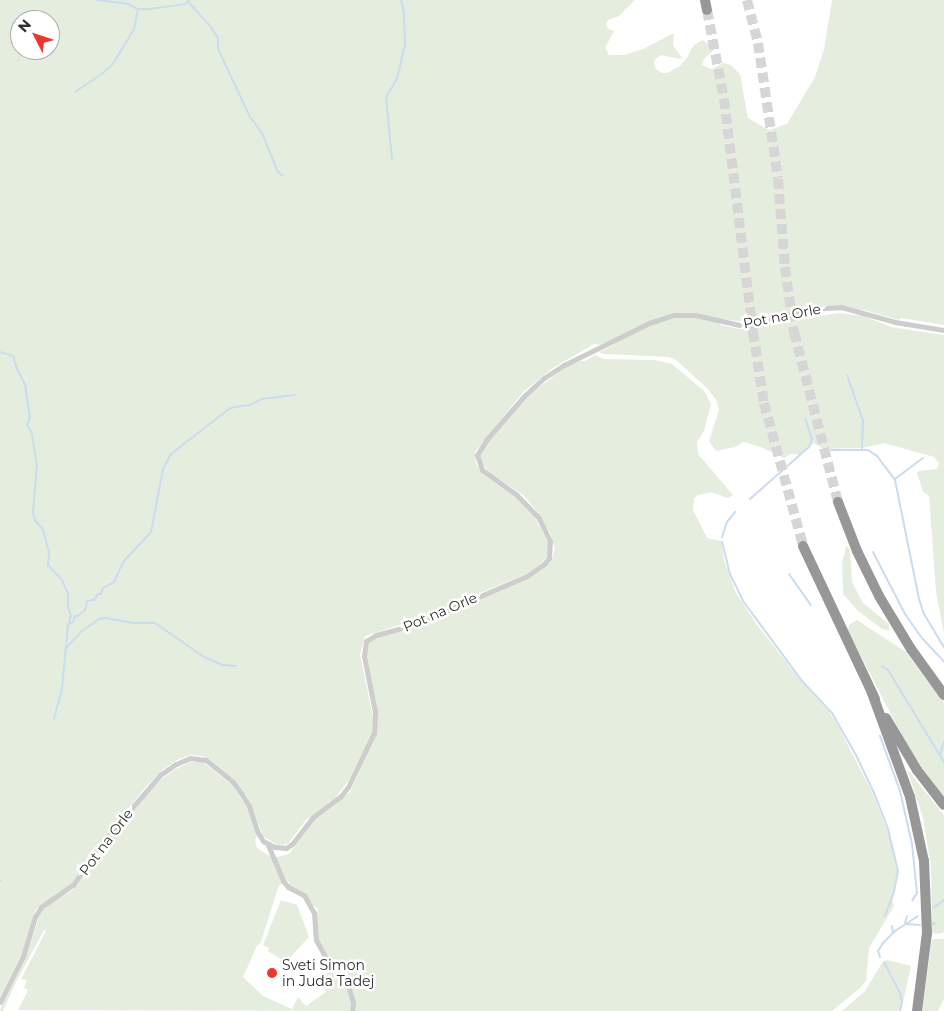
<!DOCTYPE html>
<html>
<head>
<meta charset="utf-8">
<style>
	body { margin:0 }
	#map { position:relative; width:944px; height:1011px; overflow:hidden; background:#fff; font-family:Montserrat,sans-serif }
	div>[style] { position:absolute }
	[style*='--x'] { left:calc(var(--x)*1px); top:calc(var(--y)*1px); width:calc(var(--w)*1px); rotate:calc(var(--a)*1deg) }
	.green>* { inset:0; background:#e5eede }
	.stream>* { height:2px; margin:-1px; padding:0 1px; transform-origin:1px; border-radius:1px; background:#cadcee }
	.motorway-tunnel>* { height:10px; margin-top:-5px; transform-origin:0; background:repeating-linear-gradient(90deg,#d6d6d6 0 10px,transparent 0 15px) }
	.minor>* { height:5px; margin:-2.5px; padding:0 2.5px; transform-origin:2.5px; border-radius:2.5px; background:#cdcdcd }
	.motorway>* { height:10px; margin:-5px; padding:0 5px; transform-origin:5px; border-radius:5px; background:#979797 }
	.dots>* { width:14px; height:14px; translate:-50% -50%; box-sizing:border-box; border:2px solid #fff; border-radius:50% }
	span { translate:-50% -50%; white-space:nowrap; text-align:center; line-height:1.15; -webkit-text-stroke:5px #fff; paint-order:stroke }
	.street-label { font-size:14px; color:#303030 }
	.poi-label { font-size:14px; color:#303030 }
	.left { translate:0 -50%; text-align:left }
	.north { position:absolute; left:10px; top:10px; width:50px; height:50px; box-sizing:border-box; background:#fff; border:1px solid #acacac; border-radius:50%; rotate:311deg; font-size:14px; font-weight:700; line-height:20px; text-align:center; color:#303030 }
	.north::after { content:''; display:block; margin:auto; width:18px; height:22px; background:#ea3830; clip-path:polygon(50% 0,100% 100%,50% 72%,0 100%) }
</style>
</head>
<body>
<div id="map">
	<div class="green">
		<i style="clip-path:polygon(evenodd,0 0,635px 0,619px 16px,608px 20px,606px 24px,608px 29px,614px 31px,605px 48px,609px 55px,625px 55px,643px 49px,674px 33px,673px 45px,682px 58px,680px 59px,661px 55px,655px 59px,654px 63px,656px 69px,662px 73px,667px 73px,680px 66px,688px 56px,693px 46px,702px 40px,714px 47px,714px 50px,704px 59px,702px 65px,712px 69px,723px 63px,731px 65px,740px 74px,748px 118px,769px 130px,787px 124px,815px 77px,824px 49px,832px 0,944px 0,944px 325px,901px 318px,899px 320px,864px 310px,839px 308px,815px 309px,746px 322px,722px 319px,720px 325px,741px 329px,838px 313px,864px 316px,891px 327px,944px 335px,944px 633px,936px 592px,929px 496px,923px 492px,917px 473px,919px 471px,937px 469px,939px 463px,934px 457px,884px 443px,861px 448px,823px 449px,814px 443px,801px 455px,791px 454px,784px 458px,761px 447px,743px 442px,735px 447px,716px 451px,709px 441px,719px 410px,716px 400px,708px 389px,676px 360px,669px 357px,603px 354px,599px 352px,615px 344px,613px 339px,600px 345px,594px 344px,553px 368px,523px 392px,475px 452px,476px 463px,481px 473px,519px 499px,533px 514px,549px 544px,547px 557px,539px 566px,528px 573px,416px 620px,365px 636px,360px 655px,373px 717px,372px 734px,349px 780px,336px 797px,305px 821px,288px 844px,279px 846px,263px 836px,249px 800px,236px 781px,209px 759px,202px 756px,190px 755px,177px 760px,161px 771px,143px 790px,110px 832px,93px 849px,72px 884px,36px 909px,22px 953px,0 997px,0 0,20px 20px,50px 20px,50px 50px,20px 50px,20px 20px)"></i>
		<i style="clip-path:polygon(595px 355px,604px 359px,655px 360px,672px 364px,704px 391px,711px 404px,704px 431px,697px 442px,698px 454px,733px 495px,728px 498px,711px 492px,698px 495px,694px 498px,693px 510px,707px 538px,721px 541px,724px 560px,736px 593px,755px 622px,800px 680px,828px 710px,838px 726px,874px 796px,893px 846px,898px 874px,892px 898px,894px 906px,869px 948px,866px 981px,860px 988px,832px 1011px,354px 1011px,354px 994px,349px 982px,326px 955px,318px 939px,315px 918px,318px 909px,289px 887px,289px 881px,279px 885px,261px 942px,257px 946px,243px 977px,263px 996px,292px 1009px,298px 997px,306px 1006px,326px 992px,320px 980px,327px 971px,335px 970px,342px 977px,351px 997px,350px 1011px,18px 1010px,28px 990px,24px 988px,27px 980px,21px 979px,46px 931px,44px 930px,15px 984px,3px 1011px,0 1011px,3px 1000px,29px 947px,41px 911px,46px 905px,73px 890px,99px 850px,118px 831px,155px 784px,174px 770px,190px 762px,203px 762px,232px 785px,248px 808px,257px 837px,255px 840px,257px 848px,273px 858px,289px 854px,310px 823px,350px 792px,376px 735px,377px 716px,366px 654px,370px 640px,418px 626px,530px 577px,543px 569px,552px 559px,555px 549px,551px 535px,536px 510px,523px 495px,489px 473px,480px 461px,480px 455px,488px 441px,526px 397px,566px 367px,576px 361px,585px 361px)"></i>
		<i style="clip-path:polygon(846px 546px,850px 549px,852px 582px,863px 603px,889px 624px,889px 631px,882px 629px,858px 611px,843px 594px,842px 563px)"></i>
		<i style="clip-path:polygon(857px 620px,906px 652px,944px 703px,944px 799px,908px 747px,848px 631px,849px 625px)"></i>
		<i style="clip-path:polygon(907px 769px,944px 815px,944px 932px,939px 934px,932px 933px,931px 867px,923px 818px)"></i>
		<i style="clip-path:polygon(281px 900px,297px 905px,309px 937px,286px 962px,268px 951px,269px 948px,263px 945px)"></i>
		<i style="clip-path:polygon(932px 939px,944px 939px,944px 999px,938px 1011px,922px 1011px)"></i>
		<i style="clip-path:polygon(887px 960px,911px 966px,901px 1011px,842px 1011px,865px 991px,882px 963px)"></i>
	</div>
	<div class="stream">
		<i style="--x:97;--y:0;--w:31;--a:7"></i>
		<i style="--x:128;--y:4;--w:11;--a:27"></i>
		<i style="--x:138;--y:9;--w:12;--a:0"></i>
		<i style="--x:150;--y:9;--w:35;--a:-8"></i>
		<i style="--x:185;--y:4;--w:6;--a:-45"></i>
		<i style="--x:188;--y:2;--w:33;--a:47"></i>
		<i style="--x:210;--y:26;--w:14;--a:56"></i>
		<i style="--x:218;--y:38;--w:11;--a:90"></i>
		<i style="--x:218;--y:49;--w:75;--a:64.8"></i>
		<i style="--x:250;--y:117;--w:20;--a:53"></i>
		<i style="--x:262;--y:133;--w:42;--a:67.7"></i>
		<i style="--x:278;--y:172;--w:6;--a:39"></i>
		<i style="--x:75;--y:92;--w:34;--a:-34"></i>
		<i style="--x:103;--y:73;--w:13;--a:-42"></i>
		<i style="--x:113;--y:64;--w:41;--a:-59"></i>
		<i style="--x:134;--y:29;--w:20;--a:-79"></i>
		<i style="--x:392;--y:160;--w:63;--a:-95.4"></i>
		<i style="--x:386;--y:97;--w:21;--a:-59"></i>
		<i style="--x:397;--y:79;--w:36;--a:-77"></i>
		<i style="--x:405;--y:44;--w:32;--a:-92"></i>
		<i style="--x:404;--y:12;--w:12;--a:-104"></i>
		<i style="--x:0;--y:352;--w:14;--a:17"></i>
		<i style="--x:13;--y:356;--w:14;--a:73"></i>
		<i style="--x:17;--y:369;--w:17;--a:62"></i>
		<i style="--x:25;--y:384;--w:34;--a:82"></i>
		<i style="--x:30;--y:418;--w:8;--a:113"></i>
		<i style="--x:27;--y:425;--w:10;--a:61"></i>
		<i style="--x:32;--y:434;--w:30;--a:81"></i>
		<i style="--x:37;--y:464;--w:49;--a:94.7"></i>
		<i style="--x:33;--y:513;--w:7;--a:74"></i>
		<i style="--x:35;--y:520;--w:13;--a:51"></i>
		<i style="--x:43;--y:530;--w:23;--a:75"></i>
		<i style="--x:49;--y:552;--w:13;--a:94"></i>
		<i style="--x:48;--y:565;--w:21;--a:47"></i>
		<i style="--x:62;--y:580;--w:15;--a:67"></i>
		<i style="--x:68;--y:594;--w:13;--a:90"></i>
		<i style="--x:68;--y:607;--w:9;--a:72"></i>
		<i style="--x:71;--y:616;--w:9;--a:108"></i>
		<i style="--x:68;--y:625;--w:64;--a:95.4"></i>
		<i style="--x:62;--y:689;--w:31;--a:105"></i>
		<i style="--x:847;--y:375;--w:49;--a:70.8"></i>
		<i style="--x:863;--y:421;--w:28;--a:92"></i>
		<i style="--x:831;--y:450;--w:37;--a:0"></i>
		<i style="--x:868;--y:450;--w:11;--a:34"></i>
		<i style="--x:877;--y:456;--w:30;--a:53"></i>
		<i style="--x:895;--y:480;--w:121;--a:78.6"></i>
		<i style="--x:919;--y:599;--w:16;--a:72"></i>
		<i style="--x:924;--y:614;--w:39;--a:59"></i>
		<i style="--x:895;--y:479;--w:35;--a:-37"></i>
		<i style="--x:750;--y:499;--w:79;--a:-41.4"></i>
		<i style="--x:809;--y:447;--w:9;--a:-69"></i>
		<i style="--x:812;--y:439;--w:22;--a:-108"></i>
		<i style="--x:722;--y:537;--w:16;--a:-72"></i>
		<i style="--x:727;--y:522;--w:13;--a:-51"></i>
		<i style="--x:722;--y:542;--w:33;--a:76"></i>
		<i style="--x:730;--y:574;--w:30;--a:64"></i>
		<i style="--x:743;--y:601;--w:99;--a:53.6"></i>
		<i style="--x:802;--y:681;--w:44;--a:46.8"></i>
		<i style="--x:832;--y:713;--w:48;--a:60.3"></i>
		<i style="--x:856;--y:755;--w:44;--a:64.6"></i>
		<i style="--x:875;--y:795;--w:36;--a:69"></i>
		<i style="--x:888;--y:829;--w:43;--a:76.6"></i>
		<i style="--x:898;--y:871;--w:21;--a:101"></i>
		<i style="--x:894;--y:892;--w:26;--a:111"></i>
		<i style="--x:873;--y:552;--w:70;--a:62.7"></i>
		<i style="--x:905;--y:614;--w:29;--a:55"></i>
		<i style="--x:922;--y:638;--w:33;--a:47"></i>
		<i style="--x:789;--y:574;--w:38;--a:55"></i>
		<i style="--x:68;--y:625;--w:6;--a:-31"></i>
		<i style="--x:73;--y:622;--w:6;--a:-72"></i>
		<i style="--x:75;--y:616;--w:3;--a:0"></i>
		<i style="--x:78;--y:616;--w:9;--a:-41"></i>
		<i style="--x:85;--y:610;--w:9;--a:-77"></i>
		<i style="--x:87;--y:601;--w:7;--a:-8"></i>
		<i style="--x:94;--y:600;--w:7;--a:-56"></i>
		<i style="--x:98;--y:594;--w:3;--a:0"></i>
		<i style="--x:101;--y:594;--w:6;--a:-72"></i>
		<i style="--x:103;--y:588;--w:13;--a:-29"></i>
		<i style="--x:114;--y:582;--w:23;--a:-65"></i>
		<i style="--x:124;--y:561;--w:40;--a:-47"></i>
		<i style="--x:151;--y:532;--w:64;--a:-79.2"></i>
		<i style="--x:163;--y:469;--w:17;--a:-62"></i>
		<i style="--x:171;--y:454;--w:75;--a:-37.9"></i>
		<i style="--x:230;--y:408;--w:20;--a:-9"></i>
		<i style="--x:250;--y:405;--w:13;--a:-27"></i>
		<i style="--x:262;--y:399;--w:33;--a:-7"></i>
		<i style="--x:67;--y:647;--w:22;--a:-47"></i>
		<i style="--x:82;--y:631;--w:21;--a:-35"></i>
		<i style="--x:99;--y:619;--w:7;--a:-8"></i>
		<i style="--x:106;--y:618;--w:27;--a:10"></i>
		<i style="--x:133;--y:623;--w:22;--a:0"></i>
		<i style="--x:155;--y:623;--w:60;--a:34.8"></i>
		<i style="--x:204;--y:657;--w:21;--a:23"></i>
		<i style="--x:223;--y:665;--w:13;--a:4"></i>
		<i style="--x:882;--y:666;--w:7;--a:34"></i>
		<i style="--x:888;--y:670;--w:108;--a:58.7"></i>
		<i style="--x:880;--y:736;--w:59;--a:70"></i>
		<i style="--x:900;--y:791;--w:54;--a:77.2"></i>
		<i style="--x:912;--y:844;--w:49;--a:84.2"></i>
		<i style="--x:917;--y:893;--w:9;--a:122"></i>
		<i style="--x:940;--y:754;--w:13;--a:-72"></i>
		<i style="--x:0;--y:881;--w:1;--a:0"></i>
		<i style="--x:933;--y:908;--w:14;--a:-36"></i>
		<i style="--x:905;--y:923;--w:7;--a:-74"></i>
		<i style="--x:907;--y:924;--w:13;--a:4"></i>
		<i style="--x:933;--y:924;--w:2;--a:-27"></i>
		<i style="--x:892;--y:926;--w:7;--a:82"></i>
		<i style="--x:880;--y:957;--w:6;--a:-108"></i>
		<i style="--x:878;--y:951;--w:9;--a:-58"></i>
		<i style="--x:883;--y:943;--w:17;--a:-45"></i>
		<i style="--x:895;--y:931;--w:27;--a:-33"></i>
		<i style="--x:884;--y:962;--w:36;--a:63"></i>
		<i style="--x:900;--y:994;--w:8;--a:76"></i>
		<i style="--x:902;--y:1002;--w:9;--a:103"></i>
	</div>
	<div class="motorway-tunnel">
		<i style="--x:747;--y:0;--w:44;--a:75.7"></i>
		<i style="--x:758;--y:43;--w:137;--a:81.6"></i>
		<i style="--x:778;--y:179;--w:88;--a:85.5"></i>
		<i style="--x:785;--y:267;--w:66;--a:82.1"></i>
		<i style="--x:794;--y:332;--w:176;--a:75.5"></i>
		<i style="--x:707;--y:10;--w:91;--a:79.2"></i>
		<i style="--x:724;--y:99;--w:235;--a:82.9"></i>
		<i style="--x:753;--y:332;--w:72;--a:81.2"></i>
		<i style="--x:764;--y:403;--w:148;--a:74.7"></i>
	</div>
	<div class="minor">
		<i style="--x:268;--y:845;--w:39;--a:67"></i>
		<i style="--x:283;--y:881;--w:8;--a:50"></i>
		<i style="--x:288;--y:887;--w:18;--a:27"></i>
		<i style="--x:304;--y:895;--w:21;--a:61"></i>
		<i style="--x:314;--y:913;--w:27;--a:86"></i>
		<i style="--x:316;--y:940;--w:23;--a:61"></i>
		<i style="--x:327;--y:960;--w:33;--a:50"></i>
		<i style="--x:348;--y:985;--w:18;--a:74"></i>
		<i style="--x:353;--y:1002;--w:9;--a:96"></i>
		<i style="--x:0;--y:1002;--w:51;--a:-63.4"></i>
		<i style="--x:23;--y:956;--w:41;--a:-72.9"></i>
		<i style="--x:35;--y:917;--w:12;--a:-59"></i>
		<i style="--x:41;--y:907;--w:39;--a:-35"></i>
		<i style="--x:73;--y:885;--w:42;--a:-56.7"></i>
		<i style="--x:96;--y:850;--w:99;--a:-49.5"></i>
		<i style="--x:160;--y:775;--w:19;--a:-35"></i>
		<i style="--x:176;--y:764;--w:15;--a:-23"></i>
		<i style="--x:190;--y:758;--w:16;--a:7"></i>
		<i style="--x:206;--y:760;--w:35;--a:39"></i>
		<i style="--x:233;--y:782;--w:14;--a:54"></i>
		<i style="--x:241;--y:793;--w:15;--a:58"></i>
		<i style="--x:249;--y:806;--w:26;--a:72"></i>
		<i style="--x:257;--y:831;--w:12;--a:59"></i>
		<i style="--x:263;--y:841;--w:13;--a:27"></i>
		<i style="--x:275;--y:847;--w:11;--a:5"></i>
		<i style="--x:286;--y:848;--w:7;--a:-34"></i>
		<i style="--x:292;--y:844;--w:34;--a:-52"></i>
		<i style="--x:313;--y:817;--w:35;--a:-37"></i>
		<i style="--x:341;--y:796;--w:11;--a:-52"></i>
		<i style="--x:348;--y:787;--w:60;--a:-64.3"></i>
		<i style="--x:374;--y:733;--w:21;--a:-87"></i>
		<i style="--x:375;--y:712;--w:57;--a:-101.1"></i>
		<i style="--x:364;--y:656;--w:15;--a:-82"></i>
		<i style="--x:366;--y:641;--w:12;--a:-31"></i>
		<i style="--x:376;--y:635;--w:38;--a:-15"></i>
		<i style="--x:413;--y:625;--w:124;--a:-23.3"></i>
		<i style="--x:527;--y:576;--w:21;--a:-35"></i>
		<i style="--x:544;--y:564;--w:8;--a:-50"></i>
		<i style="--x:549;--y:558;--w:17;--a:-87"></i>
		<i style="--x:550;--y:541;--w:25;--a:-116"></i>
		<i style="--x:539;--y:518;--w:32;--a:-134"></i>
		<i style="--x:517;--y:495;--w:43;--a:-144.5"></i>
		<i style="--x:482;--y:470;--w:16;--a:-108"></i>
		<i style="--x:477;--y:455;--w:19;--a:-58"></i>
		<i style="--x:487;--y:439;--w:57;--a:-49.3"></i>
		<i style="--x:524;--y:396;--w:27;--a:-42"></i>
		<i style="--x:544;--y:378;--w:24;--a:-33"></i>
		<i style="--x:564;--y:365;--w:95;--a:-26.3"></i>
		<i style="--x:649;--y:323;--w:26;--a:-18"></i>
		<i style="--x:674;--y:315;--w:21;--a:0"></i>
		<i style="--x:695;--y:315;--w:46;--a:12.5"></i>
		<i style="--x:740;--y:325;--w:25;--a:-9"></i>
		<i style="--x:765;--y:321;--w:43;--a:-16.3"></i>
		<i style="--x:806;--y:309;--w:35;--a:-3"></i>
		<i style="--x:841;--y:307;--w:56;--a:15.5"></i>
		<i style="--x:895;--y:322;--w:50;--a:9.3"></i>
	</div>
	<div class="motorway">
		<i style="--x:705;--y:0;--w:10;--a:79"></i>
		<i style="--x:838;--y:502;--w:53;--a:68.8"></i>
		<i style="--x:857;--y:551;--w:50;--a:63.9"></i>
		<i style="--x:879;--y:596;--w:62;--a:58.9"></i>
		<i style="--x:911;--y:649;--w:57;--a:54.3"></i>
		<i style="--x:803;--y:546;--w:169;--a:64.8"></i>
		<i style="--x:872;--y:693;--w:111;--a:69.9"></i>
		<i style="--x:910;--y:797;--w:66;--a:77.7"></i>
		<i style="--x:924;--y:861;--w:72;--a:87.6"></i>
		<i style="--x:927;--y:933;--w:79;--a:97.3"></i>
		<i style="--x:886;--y:718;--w:61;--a:59.2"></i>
		<i style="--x:917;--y:770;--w:44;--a:52.4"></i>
	</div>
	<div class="dots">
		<i style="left:272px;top:973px;background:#ea3830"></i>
	</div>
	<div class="street-label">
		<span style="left:782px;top:316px;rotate:-11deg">Pot na Orle</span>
		<span style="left:440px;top:612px;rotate:-23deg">Pot na Orle</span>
		<span style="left:106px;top:842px;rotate:-53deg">Pot na Orle</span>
	</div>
	<div class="poi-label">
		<span class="left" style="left:282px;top:973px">Sveti Simon<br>in Juda Tadej</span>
	</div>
	<div class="north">N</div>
</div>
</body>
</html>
